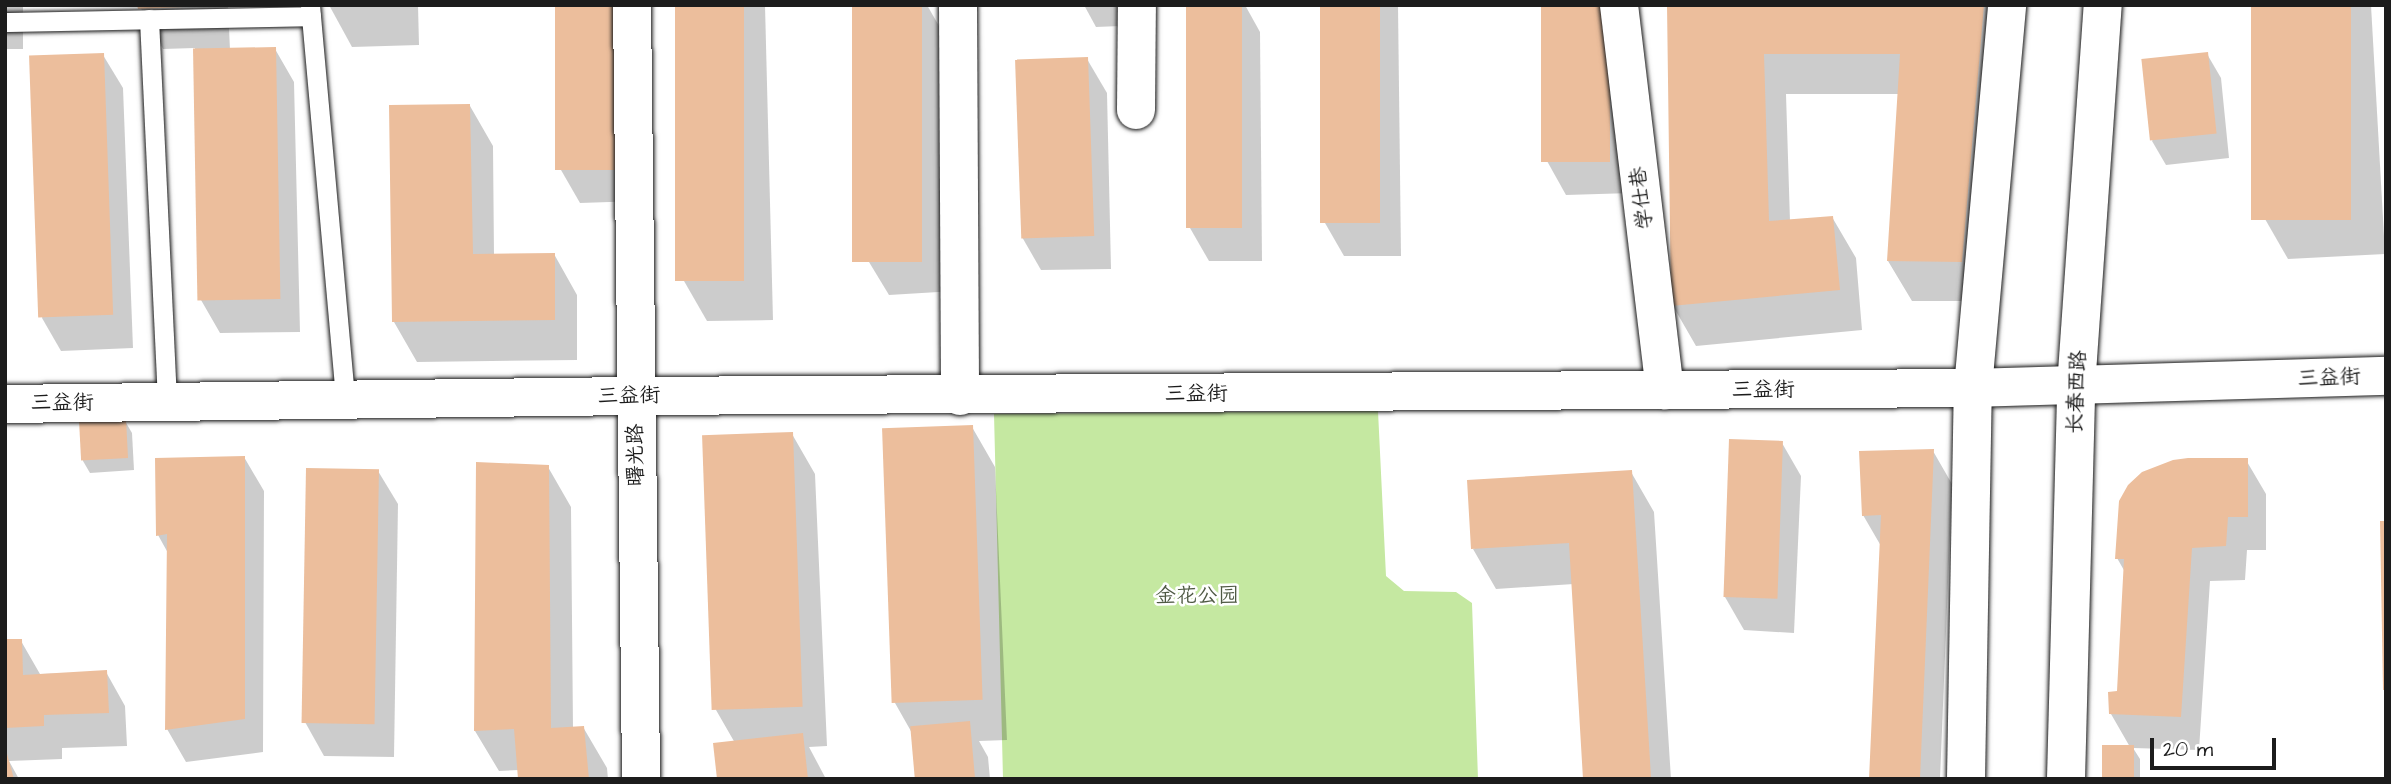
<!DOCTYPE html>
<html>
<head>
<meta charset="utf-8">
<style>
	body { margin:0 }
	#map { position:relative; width:2391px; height:784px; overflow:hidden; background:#fff; font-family:"Architects Daughter","LXGW WenKai TC",sans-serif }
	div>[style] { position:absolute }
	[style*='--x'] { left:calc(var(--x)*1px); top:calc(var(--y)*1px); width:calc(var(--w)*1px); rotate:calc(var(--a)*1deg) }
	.green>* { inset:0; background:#c5e8a1 }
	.shadow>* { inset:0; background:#0003; transform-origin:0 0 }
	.building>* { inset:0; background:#ecbe9c; transform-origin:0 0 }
	.roads { filter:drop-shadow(0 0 2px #1c1c1c) drop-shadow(0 0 2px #1c1c1c) }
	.lane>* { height:19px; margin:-9.5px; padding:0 9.5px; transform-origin:9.5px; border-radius:9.5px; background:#fff }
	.street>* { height:38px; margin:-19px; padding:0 19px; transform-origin:19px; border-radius:19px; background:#fff }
	.secondary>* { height:38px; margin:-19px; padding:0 19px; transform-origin:19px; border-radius:19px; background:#fff }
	span { translate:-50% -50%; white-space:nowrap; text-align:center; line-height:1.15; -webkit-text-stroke:5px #fff; paint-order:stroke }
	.street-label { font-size:21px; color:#1c1c1c }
	.park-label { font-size:21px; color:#4f5944 }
	.frame { position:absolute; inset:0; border:7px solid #1c1c1c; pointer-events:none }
	.scale { position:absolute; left:2150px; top:738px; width:126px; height:32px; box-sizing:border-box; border:4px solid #1c1c1c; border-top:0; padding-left:9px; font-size:21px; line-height:24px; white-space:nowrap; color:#1c1c1c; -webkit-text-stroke:5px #fff; paint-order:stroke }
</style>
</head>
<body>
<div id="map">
	<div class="green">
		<i style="clip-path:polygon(1378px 411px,1386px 576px,1404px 591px,1456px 592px,1472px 603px,1478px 779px,1003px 779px,994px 414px)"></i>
	</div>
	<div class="shadow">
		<i style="left:5px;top:5px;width:18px;height:44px"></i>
		<i style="clip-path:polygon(139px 5px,228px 5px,230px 50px,275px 49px,294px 82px,300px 332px,220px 333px,201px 300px,195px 48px,163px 49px)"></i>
		<i style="clip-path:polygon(329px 5px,418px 5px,419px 45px,352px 47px)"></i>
		<i style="clip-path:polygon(556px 5px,640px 201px,580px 203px,561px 170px)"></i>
		<i style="clip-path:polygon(677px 5px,765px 5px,773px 320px,707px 321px,684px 281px)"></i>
		<i style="clip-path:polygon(854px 5px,927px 5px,939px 26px,955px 291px,889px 295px,869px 262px)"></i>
		<i style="clip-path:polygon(1084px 5px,1144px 5px,1145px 25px,1096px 27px)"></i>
		<i style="clip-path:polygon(1188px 5px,1245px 5px,1260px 32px,1262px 261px,1209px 261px,1190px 228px)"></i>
		<i style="clip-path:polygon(1322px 5px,1398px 5px,1401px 256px,1344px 256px,1325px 223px)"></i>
		<i style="clip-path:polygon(1628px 5px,1632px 193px,1566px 195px,1547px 161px)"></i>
		<i style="clip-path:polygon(1669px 5px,1986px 5px,2007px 40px,1984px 301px,1912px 301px,1888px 261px,1899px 94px,1786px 94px,1790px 221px,1832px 217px,1856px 258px,1862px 330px,1696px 346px,1673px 306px)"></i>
		<i style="clip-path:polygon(2253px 5px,2371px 5px,2385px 254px,2288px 259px,2265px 219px)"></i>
		<i style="clip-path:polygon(2207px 54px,2221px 78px,2229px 158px,2166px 165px,2152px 141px)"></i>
		<i style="clip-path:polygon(103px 55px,123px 88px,133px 348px,61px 351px,42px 318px)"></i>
		<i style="clip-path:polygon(1087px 59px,1107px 93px,1111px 269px,1041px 270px,1022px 237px)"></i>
		<i style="clip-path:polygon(470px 106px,493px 146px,494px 255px,554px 254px,577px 295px,577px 360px,417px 362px,394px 322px)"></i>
		<i style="clip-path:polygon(125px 421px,132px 433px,134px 470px,90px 473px,83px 461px,81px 424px)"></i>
		<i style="clip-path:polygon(972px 427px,995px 467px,1007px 740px,979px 741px,988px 757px,990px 779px,916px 779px,912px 733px,895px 703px)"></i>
		<i style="clip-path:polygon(792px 434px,815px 474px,827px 746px,809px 747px,826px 779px,718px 779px,735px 743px,716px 710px)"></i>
		<i style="clip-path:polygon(1782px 443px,1801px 476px,1794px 633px,1744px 630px,1725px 597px)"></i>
		<i style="clip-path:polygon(1933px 451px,1952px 484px,1940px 779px,1871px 779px,1881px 546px,1863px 515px)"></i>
		<i style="clip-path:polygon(244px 457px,264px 491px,263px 752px,186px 762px,167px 729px,168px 553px,158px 535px)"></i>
		<i style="clip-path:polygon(2246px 460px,2266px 494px,2266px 550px,2247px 550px,2245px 580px,2210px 581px,2199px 750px,2133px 748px,2140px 759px,2140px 779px,2105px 779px,2130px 747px,2111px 714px,2119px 692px,2125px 572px,2117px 558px)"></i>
		<i style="clip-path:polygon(548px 467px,571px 507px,573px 728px,583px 727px,607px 768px,608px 779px,520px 779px,519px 770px,499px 771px,475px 731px)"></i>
		<i style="clip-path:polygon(378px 471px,398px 504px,394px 757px,324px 756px,305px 722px)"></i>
		<i style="clip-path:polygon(1631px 472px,1654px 512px,1671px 779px,1585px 779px,1574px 584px,1496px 589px,1473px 549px)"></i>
		<i style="clip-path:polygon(5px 641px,21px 641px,40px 674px,106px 672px,125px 706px,127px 746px,62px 748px,62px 759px,9px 761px,19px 779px,5px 779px)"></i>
	</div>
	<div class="building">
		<i style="clip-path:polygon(137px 5px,184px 5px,184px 7px,138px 9px)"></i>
		<i style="left:555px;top:5px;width:62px;height:165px"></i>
		<i style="left:675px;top:5px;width:69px;height:276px"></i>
		<i style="left:852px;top:5px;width:70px;height:257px"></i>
		<i style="left:1186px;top:5px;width:56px;height:223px"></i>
		<i style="left:1320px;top:5px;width:60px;height:218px"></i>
		<i style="left:1541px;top:5px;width:69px;height:157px"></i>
		<i style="clip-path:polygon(1667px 5px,1984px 5px,1962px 262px,1887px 261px,1900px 54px,1764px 54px,1769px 221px,1833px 216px,1840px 290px,1671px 306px)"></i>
		<i style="left:2251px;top:5px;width:100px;height:215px"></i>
		<i style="left:276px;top:47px;width:252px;height:83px;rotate:89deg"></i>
		<i style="left:2208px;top:52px;width:82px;height:67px;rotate:84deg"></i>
		<i style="left:104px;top:53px;width:262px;height:75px;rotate:88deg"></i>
		<i style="left:1088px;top:57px;width:179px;height:73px;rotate:88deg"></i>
		<i style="clip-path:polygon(470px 104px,473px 254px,555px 253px,555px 320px,392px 322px,389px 105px)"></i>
		<i style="left:126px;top:419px;width:39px;height:47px;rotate:87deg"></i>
		<i style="left:973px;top:425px;width:275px;height:91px;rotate:88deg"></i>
		<i style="left:793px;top:432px;width:275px;height:91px;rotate:88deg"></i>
		<i style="left:1729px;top:439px;width:54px;height:158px;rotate:2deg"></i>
		<i style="clip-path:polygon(1934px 449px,1920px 779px,1869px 779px,1881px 515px,1862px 516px,1859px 451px)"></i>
		<i style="clip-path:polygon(245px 456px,245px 719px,165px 730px,167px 534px,156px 536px,155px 458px)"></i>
		<i style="clip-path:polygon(2188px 458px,2248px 458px,2248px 517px,2228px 517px,2226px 546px,2192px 548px,2181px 717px,2109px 714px,2108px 692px,2117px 691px,2124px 559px,2115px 559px,2119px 501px,2128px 485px,2142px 472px,2173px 460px)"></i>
		<i style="clip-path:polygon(476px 462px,549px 465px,551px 728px,584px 726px,589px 779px,518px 779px,514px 729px,474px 731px)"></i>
		<i style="left:306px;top:468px;width:73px;height:255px;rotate:1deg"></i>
		<i style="clip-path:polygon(1632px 470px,1651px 777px,1583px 779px,1569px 543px,1471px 549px,1467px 480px)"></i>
		<i style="clip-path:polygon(2380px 521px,2386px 521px,2386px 690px,2383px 690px)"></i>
		<i style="clip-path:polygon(5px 639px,22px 639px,23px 675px,107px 670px,109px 713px,44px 715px,44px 726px,5px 728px)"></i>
		<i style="left:970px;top:721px;width:58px;height:60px;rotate:85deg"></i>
		<i style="clip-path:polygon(803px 733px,808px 779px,717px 779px,713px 743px)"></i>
		<i style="left:2134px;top:745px;width:34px;height:32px;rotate:90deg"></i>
		<i style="clip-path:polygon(5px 750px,6px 750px,14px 779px,5px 779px)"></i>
	</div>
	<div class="roads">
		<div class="lane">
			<i style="--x:310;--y:5;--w:398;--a:84.9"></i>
			<i style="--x:149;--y:19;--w:384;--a:87.3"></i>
			<i style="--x:5;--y:22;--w:306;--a:-1.1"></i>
		</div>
		<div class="street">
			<i style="--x:958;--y:5;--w:391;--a:89.7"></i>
			<i style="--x:1619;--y:5;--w:388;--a:83.2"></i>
			<i style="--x:1136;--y:110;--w:105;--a:-89.5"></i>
		</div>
		<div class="secondary">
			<i style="--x:632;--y:5;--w:774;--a:89.33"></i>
			<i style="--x:5;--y:404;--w:630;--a:-0.73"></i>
			<i style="--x:635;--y:396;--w:1338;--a:-0.34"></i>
			<i style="--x:1973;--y:388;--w:413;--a:-1.7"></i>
			<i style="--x:1966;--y:779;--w:391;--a:-89"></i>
			<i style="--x:1973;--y:388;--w:385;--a:-84.9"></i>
			<i style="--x:2066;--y:779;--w:392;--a:-88.5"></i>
			<i style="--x:2076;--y:387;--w:383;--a:-86"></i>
		</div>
	</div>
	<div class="street-label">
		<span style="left:1642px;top:198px;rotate:-97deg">学仕巷</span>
		<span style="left:2329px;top:378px;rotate:-2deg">三益街</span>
		<span style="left:1763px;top:390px">三益街</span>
		<span style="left:2077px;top:392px;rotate:-87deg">长春西路</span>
		<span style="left:1196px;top:394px">三益街</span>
		<span style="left:629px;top:396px;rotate:-1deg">三益街</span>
		<span style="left:62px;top:403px">三益街</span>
		<span style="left:636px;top:455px;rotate:-91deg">曙光路</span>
	</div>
	<div class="park-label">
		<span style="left:1197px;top:596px">金花公园</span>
	</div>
	<div class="frame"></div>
	<div class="scale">20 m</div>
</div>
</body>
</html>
